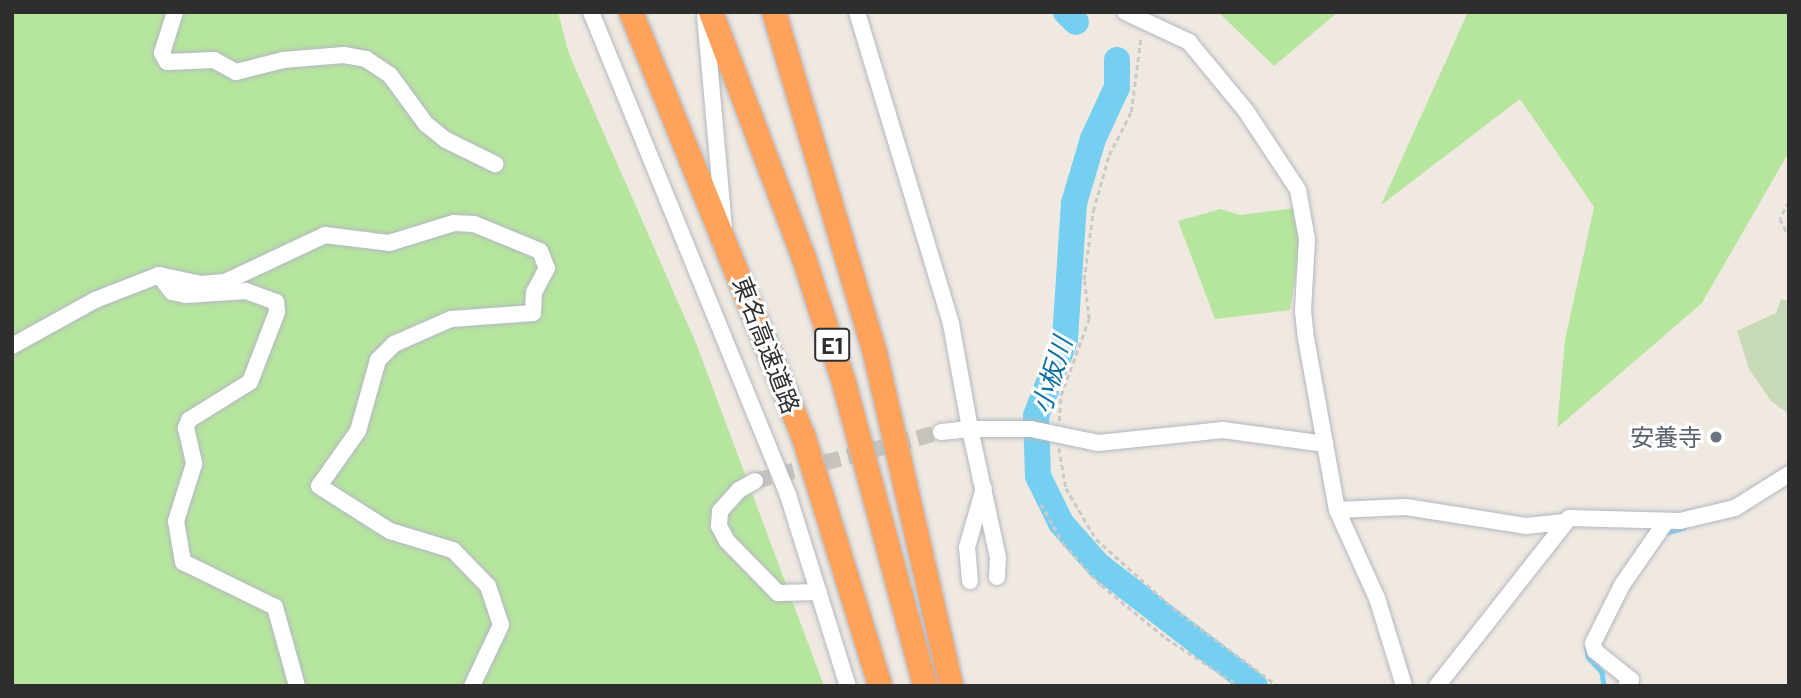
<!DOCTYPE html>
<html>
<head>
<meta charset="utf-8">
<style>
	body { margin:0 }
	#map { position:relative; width:1801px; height:698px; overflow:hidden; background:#efe9e1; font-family:Barlow,"Noto Sans JP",sans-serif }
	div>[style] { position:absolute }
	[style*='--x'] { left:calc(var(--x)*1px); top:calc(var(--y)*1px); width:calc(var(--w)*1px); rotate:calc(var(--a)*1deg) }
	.green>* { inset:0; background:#b6e59e }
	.cemetery>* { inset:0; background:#c8d9b8 }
	.stream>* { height:4.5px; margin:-2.25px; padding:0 2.25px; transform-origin:2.25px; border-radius:2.25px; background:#75cff0 }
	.river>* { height:26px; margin:-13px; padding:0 13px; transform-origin:13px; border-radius:13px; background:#75cff0 }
	.minor-tunnel>* { height:16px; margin-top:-8px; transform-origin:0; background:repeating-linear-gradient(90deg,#c8c4bd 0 16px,transparent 0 24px) }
	.path>* { height:2.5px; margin-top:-1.25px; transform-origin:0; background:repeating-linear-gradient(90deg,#c9c9c9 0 5px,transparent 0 8.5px) }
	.roads { filter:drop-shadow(0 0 2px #b4b7c1) drop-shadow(0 0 2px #b4b7c1) }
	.minor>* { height:16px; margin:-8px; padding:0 8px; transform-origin:8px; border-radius:8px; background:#fff }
	.highway>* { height:24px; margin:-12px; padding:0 12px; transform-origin:12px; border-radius:12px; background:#ffa35c }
	.dots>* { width:19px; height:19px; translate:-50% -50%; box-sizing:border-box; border:4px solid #fff; border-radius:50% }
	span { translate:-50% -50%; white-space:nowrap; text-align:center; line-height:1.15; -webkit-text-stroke:6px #fff; paint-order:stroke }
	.shield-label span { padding:2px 5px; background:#fff; border:2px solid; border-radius:5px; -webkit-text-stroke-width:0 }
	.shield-label { font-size:23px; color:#2e2e2e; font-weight:700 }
	.street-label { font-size:24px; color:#2e2e2e }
	.worship-label { font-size:24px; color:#5b616d }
	.right { translate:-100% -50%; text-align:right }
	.water-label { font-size:26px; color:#0d6fa3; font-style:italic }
	.frame { position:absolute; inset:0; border:14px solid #2e2e2e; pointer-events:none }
</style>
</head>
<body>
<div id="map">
	<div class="green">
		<i style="clip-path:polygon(12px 12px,558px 12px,569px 54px,696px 343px,824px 686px,12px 686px)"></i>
		<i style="clip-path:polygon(1218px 12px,1338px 12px,1274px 66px)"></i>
		<i style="clip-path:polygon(1468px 12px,1789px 12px,1789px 152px,1702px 303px,1557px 428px,1565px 340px,1594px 207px,1520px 99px,1381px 205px)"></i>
		<i style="clip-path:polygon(1296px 208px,1301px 243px,1290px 310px,1215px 319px,1178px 221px,1221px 209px,1240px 215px)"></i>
	</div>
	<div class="cemetery">
		<i style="clip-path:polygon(1781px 299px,1789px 301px,1789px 414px,1771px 401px,1749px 369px,1737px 331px,1776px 313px)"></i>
	</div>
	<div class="stream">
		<i style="--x:1665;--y:533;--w:19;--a:-16"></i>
		<i style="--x:1587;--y:647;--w:10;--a:84"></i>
		<i style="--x:1588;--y:657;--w:21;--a:47"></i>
		<i style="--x:1602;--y:672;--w:14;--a:82"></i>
	</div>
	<div class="river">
		<i style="--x:1066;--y:12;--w:14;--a:45"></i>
		<i style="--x:1117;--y:60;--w:27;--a:90"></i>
		<i style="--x:1117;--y:87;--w:57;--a:114.8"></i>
		<i style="--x:1093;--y:139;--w:67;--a:106.5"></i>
		<i style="--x:1074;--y:203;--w:137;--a:93.8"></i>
		<i style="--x:1065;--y:340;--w:81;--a:110.9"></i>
		<i style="--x:1036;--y:416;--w:60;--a:88.1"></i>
		<i style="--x:1038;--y:476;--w:52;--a:63.9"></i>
		<i style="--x:1061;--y:523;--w:56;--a:48.6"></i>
		<i style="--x:1098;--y:565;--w:198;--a:37.6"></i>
	</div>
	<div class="minor-tunnel">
		<i style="--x:755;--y:481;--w:192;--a:-14.8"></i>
	</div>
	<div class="path">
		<i style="--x:1789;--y:202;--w:19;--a:118"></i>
		<i style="--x:1780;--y:219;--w:20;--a:63"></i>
		<i style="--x:1059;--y:421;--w:26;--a:-86"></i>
		<i style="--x:1061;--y:395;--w:81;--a:-69.8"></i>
		<i style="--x:1089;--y:319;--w:39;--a:-97"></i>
		<i style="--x:1084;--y:280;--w:70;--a:-82.6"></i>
		<i style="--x:1093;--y:211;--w:58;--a:-74.1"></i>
		<i style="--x:1109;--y:155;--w:48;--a:-62.9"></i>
		<i style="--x:1131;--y:112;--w:77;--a:-82.5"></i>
		<i style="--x:1059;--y:448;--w:41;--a:80.1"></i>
		<i style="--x:1066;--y:488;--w:59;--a:59.5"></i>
		<i style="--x:1096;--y:539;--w:103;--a:41.9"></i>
		<i style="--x:1173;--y:608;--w:131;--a:36.6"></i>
		<i style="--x:1041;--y:504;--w:45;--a:60.6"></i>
		<i style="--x:1063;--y:543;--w:57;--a:47.9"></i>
		<i style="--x:1101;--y:585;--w:84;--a:39.2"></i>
		<i style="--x:1166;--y:638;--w:88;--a:33"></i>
	</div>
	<div class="roads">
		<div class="minor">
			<i style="--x:175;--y:12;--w:43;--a:107.6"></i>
			<i style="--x:162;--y:53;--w:10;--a:61"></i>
			<i style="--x:167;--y:62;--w:47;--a:-2.4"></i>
			<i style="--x:214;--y:60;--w:25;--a:29"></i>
			<i style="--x:236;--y:72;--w:49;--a:-14.3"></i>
			<i style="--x:283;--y:60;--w:61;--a:-4.7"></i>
			<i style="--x:344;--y:55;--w:22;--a:10"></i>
			<i style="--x:366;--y:59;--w:29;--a:34"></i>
			<i style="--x:390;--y:75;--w:61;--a:53.7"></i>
			<i style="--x:426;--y:124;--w:26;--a:39"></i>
			<i style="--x:446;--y:140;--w:55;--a:26.1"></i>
			<i style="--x:591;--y:12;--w:522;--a:67.81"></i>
			<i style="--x:788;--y:495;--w:200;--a:72.6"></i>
			<i style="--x:857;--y:12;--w:326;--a:73.2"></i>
			<i style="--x:951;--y:324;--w:107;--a:79.7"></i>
			<i style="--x:970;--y:429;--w:61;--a:0"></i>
			<i style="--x:1031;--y:429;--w:68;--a:11.8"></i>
			<i style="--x:1098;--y:443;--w:126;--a:-5.9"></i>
			<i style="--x:1223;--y:430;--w:103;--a:7.8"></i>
			<i style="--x:1125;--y:12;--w:71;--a:25.1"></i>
			<i style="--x:1189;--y:42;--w:89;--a:50.4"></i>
			<i style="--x:1246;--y:111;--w:95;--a:56.6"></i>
			<i style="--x:1298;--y:190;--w:50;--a:79.6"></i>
			<i style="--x:1307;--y:239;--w:72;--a:93.2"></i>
			<i style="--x:1303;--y:311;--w:27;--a:84"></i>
			<i style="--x:1306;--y:338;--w:175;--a:79.8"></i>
			<i style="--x:1337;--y:510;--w:97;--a:65.6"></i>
			<i style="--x:1377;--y:598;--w:92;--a:72.9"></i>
			<i style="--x:705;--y:15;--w:212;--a:84.9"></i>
			<i style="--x:159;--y:275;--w:21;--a:53"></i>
			<i style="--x:172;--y:292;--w:14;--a:12"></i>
			<i style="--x:186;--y:295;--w:60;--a:-3.8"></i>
			<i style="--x:246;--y:291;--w:32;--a:20"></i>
			<i style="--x:276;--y:302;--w:10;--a:84"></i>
			<i style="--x:277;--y:312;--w:75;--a:111.1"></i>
			<i style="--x:250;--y:382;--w:72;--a:148.1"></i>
			<i style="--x:189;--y:420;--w:9;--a:111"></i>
			<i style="--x:186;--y:428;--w:37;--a:77"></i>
			<i style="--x:194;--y:464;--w:60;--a:107.5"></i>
			<i style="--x:176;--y:521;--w:42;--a:80.3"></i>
			<i style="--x:183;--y:562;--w:102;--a:26.1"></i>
			<i style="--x:275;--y:607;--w:82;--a:74.4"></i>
			<i style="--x:12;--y:346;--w:95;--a:-29"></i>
			<i style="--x:95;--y:300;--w:69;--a:-21.3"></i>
			<i style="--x:159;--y:275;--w:43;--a:12.1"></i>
			<i style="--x:201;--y:284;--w:24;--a:-5"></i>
			<i style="--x:225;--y:282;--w:110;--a:-25.2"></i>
			<i style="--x:325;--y:235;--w:64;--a:7.1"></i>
			<i style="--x:389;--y:243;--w:68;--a:-17.1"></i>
			<i style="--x:454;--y:223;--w:20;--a:3"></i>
			<i style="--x:474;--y:224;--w:71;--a:22.2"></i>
			<i style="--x:540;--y:251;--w:18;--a:68"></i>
			<i style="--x:547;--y:268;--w:27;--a:118"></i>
			<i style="--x:534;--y:292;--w:21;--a:93"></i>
			<i style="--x:533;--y:313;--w:82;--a:175.8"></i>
			<i style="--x:451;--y:319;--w:62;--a:156.3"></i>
			<i style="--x:394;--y:344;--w:23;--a:135"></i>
			<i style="--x:378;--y:360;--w:74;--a:105.7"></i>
			<i style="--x:358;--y:431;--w:67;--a:125.3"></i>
			<i style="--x:319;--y:486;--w:84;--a:32.4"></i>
			<i style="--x:390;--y:531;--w:66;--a:16.8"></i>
			<i style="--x:453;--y:550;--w:50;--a:45.8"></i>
			<i style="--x:488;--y:586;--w:41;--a:71.6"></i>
			<i style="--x:501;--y:625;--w:68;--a:115.4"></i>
			<i style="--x:941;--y:432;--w:29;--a:-6"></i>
			<i style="--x:970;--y:429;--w:131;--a:77.7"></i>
			<i style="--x:998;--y:557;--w:20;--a:93"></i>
			<i style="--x:755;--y:481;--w:18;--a:151"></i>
			<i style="--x:739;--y:490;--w:28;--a:132"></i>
			<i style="--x:720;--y:511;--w:15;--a:94"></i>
			<i style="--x:719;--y:526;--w:17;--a:62"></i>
			<i style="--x:727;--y:541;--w:73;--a:45.6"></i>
			<i style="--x:778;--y:593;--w:41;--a:-1.4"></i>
			<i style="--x:1337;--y:510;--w:69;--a:-2.5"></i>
			<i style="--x:1406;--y:507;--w:121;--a:9"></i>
			<i style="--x:1526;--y:526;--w:36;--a:-6"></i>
			<i style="--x:970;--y:581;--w:34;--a:-95"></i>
			<i style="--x:967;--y:547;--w:61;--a:-73.9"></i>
			<i style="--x:1437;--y:686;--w:214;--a:-51.8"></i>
			<i style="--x:1569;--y:518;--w:111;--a:1.5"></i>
			<i style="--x:1680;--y:521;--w:57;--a:-13.3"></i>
			<i style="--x:1735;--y:508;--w:64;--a:-32.2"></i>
			<i style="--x:1626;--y:686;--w:8;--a:-50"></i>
			<i style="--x:1631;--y:680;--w:46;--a:-141.1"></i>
			<i style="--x:1595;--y:651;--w:8;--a:-104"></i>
			<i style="--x:1593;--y:643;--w:65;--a:-63.4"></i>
			<i style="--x:1622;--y:585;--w:75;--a:-55.3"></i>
		</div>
		<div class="highway">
			<i style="--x:631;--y:12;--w:457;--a:67.9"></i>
			<i style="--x:803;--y:435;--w:263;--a:72.9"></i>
			<i style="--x:711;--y:12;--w:260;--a:69.3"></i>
			<i style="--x:803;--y:255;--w:134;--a:72.2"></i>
			<i style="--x:844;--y:383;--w:314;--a:75"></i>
			<i style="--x:774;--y:12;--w:356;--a:73.5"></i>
			<i style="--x:875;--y:353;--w:342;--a:77.1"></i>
		</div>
	</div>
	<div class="dots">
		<i style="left:1716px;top:437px;background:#6b7280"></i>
	</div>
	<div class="shield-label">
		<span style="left:832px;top:345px">E1</span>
	</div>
	<div class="street-label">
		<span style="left:767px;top:345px;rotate:69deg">東名高速道路</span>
	</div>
	<div class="worship-label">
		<span class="right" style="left:1702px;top:437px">安養寺</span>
	</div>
	<div class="water-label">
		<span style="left:1051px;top:375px;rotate:-73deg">小板川</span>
	</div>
	<div class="frame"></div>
</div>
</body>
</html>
